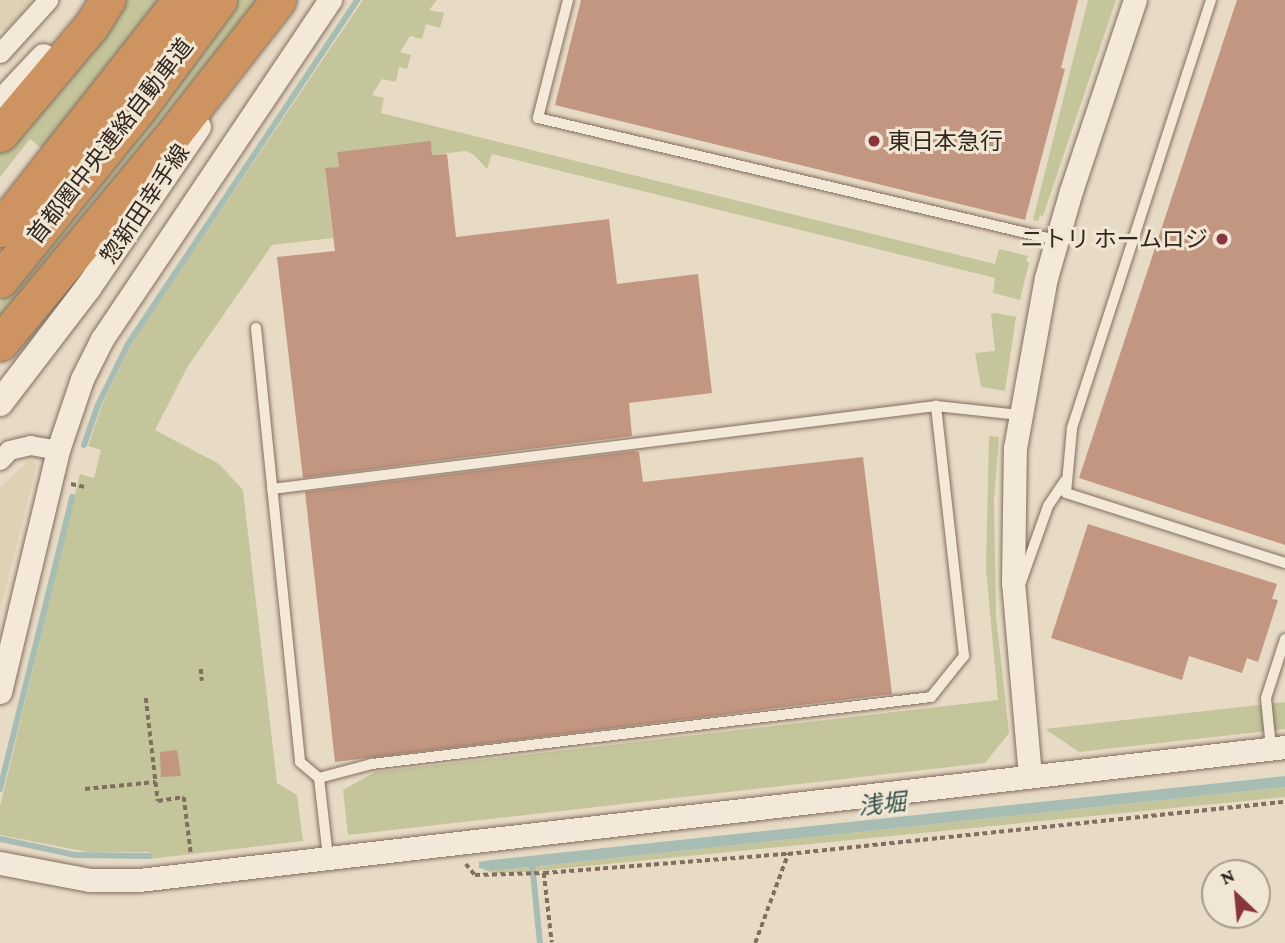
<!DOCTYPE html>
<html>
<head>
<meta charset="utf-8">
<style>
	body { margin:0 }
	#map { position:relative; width:1285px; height:943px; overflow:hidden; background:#e8dbc6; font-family:"Crimson Pro","Noto Sans JP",serif }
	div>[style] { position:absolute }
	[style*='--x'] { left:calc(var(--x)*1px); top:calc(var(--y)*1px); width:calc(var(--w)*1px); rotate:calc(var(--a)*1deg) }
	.farmland>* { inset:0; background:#ddd3b4 }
	.green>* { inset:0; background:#c4c59b }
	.water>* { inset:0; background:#a7bdb4 }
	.stream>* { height:6px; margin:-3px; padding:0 3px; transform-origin:3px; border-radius:3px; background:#a7bdb4 }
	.building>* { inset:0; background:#c29680 }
	.path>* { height:3.5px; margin-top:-1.75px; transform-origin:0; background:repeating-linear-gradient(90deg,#816e5e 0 5px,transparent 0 8.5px) }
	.roads { filter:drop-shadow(0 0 2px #816e5e) drop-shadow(0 0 2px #816e5e) }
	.service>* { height:10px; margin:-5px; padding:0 5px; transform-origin:5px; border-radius:5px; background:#f4e9d8 }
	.minor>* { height:19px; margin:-9.5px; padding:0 9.5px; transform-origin:9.5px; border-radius:9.5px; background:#f4e9d8 }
	.tertiary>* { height:23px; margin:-11.5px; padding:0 11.5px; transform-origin:11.5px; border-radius:11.5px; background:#f4e9d8 }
	.secondary>* { height:26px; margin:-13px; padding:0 13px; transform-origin:13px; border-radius:13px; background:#f4e9d8 }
	.motorway>* { height:35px; margin:-17.5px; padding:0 17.5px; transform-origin:17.5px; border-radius:17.5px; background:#cd9461 }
	.dots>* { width:19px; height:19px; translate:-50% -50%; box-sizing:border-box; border:4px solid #f1e6d4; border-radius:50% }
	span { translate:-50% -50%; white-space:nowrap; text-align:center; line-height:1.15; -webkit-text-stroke:6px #f1e6d4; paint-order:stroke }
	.street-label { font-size:23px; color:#332820 }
	.poi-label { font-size:23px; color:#332820 }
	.left { translate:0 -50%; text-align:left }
	.right { translate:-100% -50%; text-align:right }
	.water-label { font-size:24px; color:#31514c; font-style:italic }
	.north { position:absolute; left:1201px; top:859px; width:70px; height:70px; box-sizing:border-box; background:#f1e6d4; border:2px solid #a59a8c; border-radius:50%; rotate:334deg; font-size:19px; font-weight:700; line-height:28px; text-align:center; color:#332820 }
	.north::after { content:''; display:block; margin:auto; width:24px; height:32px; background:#89353d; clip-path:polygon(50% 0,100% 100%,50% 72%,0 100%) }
</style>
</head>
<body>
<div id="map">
	<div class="farmland">
		<i style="clip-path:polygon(0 0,32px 0,5px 31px,0 29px)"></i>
		<i style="clip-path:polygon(29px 460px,37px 464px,0 611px,0 487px)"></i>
	</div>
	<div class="green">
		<i style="clip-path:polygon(126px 0,159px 0,43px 149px,30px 139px,0 177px,0 150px)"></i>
		<i style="clip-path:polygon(238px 0,265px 0,0 327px,0 303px,147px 122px)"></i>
		<i style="clip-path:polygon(363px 0,437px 0,429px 10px,444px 13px,440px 28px,426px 24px,422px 39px,410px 36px,400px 52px,411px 55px,407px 69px,399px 67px,396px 82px,382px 79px,372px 95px,384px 98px,381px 113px,995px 264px,999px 249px,1028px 256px,1026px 261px,1029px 263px,1020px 300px,993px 293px,995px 278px,492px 154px,487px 169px,473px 154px,465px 151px,432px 155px,431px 142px,337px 152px,339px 167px,325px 169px,333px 238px,272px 245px,188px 366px,155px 430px,219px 464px,243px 490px,277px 783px,297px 795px,303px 841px,150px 859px,149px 852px,87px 852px,0 835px,0 806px,80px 474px,94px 478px,101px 450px,88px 446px,102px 405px,130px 347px,151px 314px)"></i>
		<i style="clip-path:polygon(1088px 0,1116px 0,1043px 216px,1040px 215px,1038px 221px,1033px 220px)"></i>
		<i style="clip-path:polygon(996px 313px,1016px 317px,1005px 391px,981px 387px,975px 353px,995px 351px,991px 314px)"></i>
		<i style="clip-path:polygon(989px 436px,999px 437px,994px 500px,996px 616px,1009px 733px,985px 763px,348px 835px,343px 790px,375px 772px,998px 700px,986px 568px)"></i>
		<i style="clip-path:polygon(1285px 702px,1285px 729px,1079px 752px,1045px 729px)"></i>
		<i style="clip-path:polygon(1285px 787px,1285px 797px,526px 872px,493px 873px,479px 868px,491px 871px)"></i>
	</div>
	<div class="water">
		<i style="clip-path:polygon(1285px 776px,1285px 787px,491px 871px,479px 868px,479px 862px,491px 860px)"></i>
	</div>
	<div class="stream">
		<i style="--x:84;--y:445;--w:42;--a:-70.7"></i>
		<i style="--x:98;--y:405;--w:68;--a:-63.8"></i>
		<i style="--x:128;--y:344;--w:413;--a:-56.3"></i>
		<i style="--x:0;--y:789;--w:301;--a:-76.1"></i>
		<i style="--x:0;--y:839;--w:77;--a:12"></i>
		<i style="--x:75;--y:855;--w:74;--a:0.8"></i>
		<i style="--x:532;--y:863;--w:80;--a:84.3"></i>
	</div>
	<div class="building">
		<i style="clip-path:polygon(581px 0,1078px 0,1061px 68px,1065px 69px,1025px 220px,555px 105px)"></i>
		<i style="clip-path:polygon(1237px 0,1285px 0,1285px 545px,1079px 478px)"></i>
		<i style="clip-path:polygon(431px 141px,432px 155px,447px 154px,456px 237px,609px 219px,617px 284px,698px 274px,712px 393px,629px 403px,632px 436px,303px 478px,277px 257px,335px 251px,325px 168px,339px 167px,337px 152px)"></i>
		<i style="clip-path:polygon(634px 451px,639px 452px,643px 482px,863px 457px,892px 694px,335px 762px,305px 492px)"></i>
		<i style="clip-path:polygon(1088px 524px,1277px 584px,1272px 599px,1278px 600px,1258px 662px,1247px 658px,1242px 673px,1189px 656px,1182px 680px,1051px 638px)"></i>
		<i style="clip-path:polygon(177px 750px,181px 776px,161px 777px,160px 752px)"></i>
	</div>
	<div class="path">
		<i style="--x:71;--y:484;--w:14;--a:12"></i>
		<i style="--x:201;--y:669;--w:12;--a:85"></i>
		<i style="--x:146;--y:698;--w:104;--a:83.4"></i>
		<i style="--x:158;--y:801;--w:26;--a:-9"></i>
		<i style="--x:184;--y:797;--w:57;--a:83"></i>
		<i style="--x:85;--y:789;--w:71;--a:-5.6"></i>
		<i style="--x:466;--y:864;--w:14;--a:51"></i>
		<i style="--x:475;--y:875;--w:69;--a:-1.7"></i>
		<i style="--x:544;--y:873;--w:245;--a:-4.5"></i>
		<i style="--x:788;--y:854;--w:500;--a:-6"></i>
		<i style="--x:544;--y:873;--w:70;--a:83.5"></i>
		<i style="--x:755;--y:943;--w:95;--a:-69.7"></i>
	</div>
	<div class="roads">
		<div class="service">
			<i style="--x:568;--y:0;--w:122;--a:104.3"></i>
			<i style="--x:538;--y:118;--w:532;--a:13.25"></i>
			<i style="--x:1211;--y:0;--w:451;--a:108"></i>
			<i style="--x:1072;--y:429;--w:64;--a:95.4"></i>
			<i style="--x:1066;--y:493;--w:230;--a:17.7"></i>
			<i style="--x:256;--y:328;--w:436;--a:84.2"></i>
			<i style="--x:300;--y:762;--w:25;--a:40"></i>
			<i style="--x:319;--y:778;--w:80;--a:83.5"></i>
			<i style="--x:272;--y:489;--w:669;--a:-7.13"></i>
			<i style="--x:936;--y:406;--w:84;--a:6.1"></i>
			<i style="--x:1021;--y:582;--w:81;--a:-70.4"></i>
			<i style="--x:1048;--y:506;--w:30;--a:-56"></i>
			<i style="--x:1271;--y:748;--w:50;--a:-95.7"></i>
			<i style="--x:1266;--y:698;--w:62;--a:-72.1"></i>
			<i style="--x:319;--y:778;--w:55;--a:-14.8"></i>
			<i style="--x:372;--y:764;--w:563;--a:-6.83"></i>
			<i style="--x:931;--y:697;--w:53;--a:-51.2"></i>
			<i style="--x:964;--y:656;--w:252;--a:-96.4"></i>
		</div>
		<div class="minor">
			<i style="--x:0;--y:53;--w:72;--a:-47.8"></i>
			<i style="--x:0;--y:460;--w:13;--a:-48"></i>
			<i style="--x:9;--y:450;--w:22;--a:-13"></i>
			<i style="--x:30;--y:445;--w:28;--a:10"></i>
		</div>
		<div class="tertiary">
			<i style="--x:0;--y:692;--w:249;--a:-76.5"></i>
			<i style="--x:58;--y:450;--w:75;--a:-71.3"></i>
			<i style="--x:82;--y:379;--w:45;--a:-63.4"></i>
			<i style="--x:102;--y:339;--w:409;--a:-56.1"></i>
			<i style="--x:1030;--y:776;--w:194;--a:-95"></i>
			<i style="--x:1013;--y:583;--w:135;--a:-89.2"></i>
			<i style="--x:1015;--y:448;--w:173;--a:-79.7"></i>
			<i style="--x:1046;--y:278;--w:91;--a:-74"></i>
			<i style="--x:1071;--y:191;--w:201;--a:-71.5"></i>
			<i style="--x:0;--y:863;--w:92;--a:10.7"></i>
			<i style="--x:90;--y:880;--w:49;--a:0"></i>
			<i style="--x:139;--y:880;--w:1154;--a:-6.62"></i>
		</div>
		<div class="secondary">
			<i style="--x:0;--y:104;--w:64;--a:-46.9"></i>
			<i style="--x:0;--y:403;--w:145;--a:-52.6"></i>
			<i style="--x:88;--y:288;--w:195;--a:-55.7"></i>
		</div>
		<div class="motorway">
			<i style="--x:0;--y:134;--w:141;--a:-49.9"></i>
			<i style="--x:91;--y:26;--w:31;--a:-58"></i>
			<i style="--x:0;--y:229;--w:291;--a:-51.8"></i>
			<i style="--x:0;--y:280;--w:218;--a:-51"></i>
			<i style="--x:137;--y:111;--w:138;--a:-53.5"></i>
			<i style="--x:0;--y:343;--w:263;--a:-50.3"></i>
			<i style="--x:168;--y:141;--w:179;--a:-52"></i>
		</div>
	</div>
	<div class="dots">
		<i style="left:874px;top:141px;background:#89353d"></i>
		<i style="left:1222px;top:239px;background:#89353d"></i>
	</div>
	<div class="street-label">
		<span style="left:110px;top:141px;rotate:-52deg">首都圏中央連絡自動車道</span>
		<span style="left:145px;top:204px;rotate:-56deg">惣新田幸手線</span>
	</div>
	<div class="poi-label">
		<span class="left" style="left:888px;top:141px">東日本急行</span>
		<span class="right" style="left:1208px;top:239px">ニトリ ホームロジ</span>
	</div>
	<div class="water-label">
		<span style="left:882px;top:804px;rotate:-6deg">浅堀</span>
	</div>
	<div class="north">N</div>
</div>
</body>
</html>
